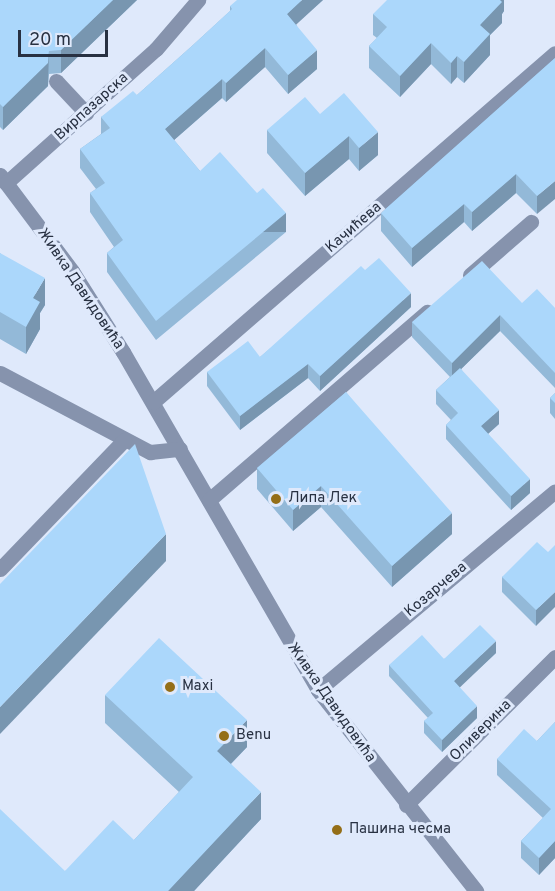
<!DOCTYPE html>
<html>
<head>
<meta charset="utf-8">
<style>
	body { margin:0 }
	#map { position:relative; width:555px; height:891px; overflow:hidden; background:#dfe9fb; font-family:Overpass,sans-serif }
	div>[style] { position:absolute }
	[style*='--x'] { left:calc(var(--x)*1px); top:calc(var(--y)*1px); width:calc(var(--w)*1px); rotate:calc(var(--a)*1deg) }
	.minor>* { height:15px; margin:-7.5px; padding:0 7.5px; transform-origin:7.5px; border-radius:7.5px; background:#8693ad }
	.wall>* { inset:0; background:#93b9d8 }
	.shaded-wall>* { inset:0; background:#7896b0; transform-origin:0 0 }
	.building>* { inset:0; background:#abd7fb }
	.dots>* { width:16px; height:16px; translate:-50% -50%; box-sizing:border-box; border:3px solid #dfe9fb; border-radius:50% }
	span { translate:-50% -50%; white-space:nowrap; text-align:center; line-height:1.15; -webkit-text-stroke:6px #dfe9fb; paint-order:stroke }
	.street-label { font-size:15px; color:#283142 }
	.poi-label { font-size:15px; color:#283142 }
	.left { translate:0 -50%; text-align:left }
	.scale { position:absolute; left:18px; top:30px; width:90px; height:27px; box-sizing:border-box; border:3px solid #283142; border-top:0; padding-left:8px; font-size:18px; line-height:21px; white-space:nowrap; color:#283142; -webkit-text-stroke:4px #dfe9fb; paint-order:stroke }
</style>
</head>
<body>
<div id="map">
	<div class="minor">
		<i style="--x:56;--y:81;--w:44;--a:46.8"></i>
		<i style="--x:0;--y:175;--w:120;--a:53.1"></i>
		<i style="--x:72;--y:271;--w:96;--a:57.8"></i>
		<i style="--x:123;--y:352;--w:390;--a:60"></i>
		<i style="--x:318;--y:690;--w:256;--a:51.8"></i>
		<i style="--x:6;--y:183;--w:201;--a:-41.8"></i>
		<i style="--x:156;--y:49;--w:65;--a:-49.4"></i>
		<i style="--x:470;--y:275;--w:81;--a:-41"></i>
		<i style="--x:0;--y:373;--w:170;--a:27.8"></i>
		<i style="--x:150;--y:452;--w:30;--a:-6"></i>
		<i style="--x:153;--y:402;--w:532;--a:-40.96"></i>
		<i style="--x:209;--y:500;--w:288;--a:-40.8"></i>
		<i style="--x:0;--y:569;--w:179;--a:-46.1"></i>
		<i style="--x:318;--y:690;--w:309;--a:-40"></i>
		<i style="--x:406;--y:805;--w:210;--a:-44.8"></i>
	</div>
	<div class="wall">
		<i style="clip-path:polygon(0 0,137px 0,61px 73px,49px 74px,48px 86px,3px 130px,0 127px)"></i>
		<i style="clip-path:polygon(323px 0,296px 24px,317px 69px,288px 94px,265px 67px,226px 102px,222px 98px,174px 140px,200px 171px,286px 232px,156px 340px,107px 272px,107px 253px,114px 247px,90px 212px,90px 193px,96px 189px,80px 168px,80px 149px,101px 134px,101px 117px,137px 95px,193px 45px,230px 11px,230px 6px)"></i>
		<i style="clip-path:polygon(504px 0,504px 11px,502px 14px,502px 23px,490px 35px,490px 55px,464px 83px,457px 77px,451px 84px,431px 64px,400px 97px,369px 68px,369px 46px,377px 38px,373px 35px,373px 14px)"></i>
		<i style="clip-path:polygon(555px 58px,537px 214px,516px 193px,472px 231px,464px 222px,412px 267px,381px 231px,381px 213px)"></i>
		<i style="clip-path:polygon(320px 114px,378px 155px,359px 171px,349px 159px,305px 196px,267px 153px,267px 130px)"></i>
		<i style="clip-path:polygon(0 253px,45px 305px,40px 313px,40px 329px,26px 354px,0 339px)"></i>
		<i style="clip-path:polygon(365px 270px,411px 307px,320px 391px,308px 378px,240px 430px,207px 386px,207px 372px,260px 357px)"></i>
		<i style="clip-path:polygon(522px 303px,555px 308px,555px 388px,500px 331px,461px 369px,499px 424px,488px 434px,530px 493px,511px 510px,446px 439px,446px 425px,451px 420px,436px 404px,436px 390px,450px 377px,412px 337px,412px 322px)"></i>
		<i style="clip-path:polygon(346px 392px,452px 534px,392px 587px,321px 507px,293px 531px,257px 489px,257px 468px)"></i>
		<i style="clip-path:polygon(555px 393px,555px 419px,550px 413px,550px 398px)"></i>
		<i style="clip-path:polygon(548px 552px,536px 626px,502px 592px,502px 577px)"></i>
		<i style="clip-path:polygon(496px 653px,459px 687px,477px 718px,442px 752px,424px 733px,424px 721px,428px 718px,389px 676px,389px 665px)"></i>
		<i style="clip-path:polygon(105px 695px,247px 747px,231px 764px,261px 819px,194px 891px,0 891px,65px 871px,134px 840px,179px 792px,105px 723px)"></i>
		<i style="clip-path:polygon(555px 722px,555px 858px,539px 875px,521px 858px,521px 841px,543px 818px,497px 775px,497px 759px,537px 741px)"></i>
	</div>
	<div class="shaded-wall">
		<i style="clip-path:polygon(113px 0,137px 0,61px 73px,61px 50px)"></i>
		<i style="clip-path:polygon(302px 0,323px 0,287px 33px,287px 14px)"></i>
		<i style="clip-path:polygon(497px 0,504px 0,504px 11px,502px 14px,502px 23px,490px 35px,490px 55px,464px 83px,464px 62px,480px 25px)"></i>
		<i style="clip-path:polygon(431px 43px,431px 64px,400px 97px,400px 76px)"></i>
		<i style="clip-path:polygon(265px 48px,265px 67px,226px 102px,226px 83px)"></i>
		<i style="clip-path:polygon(317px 50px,317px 69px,288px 94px,288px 75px)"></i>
		<i style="clip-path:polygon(49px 51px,48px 86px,3px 130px,3px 107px)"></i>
		<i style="clip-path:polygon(457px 56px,457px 77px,451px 84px,451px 63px)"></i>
		<i style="clip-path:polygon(222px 79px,222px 98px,165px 148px,165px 129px)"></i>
		<i style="clip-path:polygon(378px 132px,378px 155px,359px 171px,359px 148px)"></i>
		<i style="clip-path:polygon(349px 136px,349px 159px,305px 196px,305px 173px)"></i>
		<i style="clip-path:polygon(516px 174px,516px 193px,472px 231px,472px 212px)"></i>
		<i style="clip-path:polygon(555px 181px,555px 199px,537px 214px,537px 196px)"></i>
		<i style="clip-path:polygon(464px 204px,464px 222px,412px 267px,412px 248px)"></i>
		<i style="left:286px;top:213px;width:19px;height:169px;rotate:90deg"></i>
		<i style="clip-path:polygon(45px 278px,45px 305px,40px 313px,40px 329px,26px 354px,26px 327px,33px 298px)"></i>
		<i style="clip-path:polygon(411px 293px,411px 307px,320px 391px,320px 376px)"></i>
		<i style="clip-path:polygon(500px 315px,500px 331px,452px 378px,452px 363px)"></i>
		<i style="clip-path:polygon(308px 364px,308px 378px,240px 430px,240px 416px)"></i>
		<i style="clip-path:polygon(499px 410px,499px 424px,481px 440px,481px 426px)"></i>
		<i style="clip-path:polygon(530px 479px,530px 493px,511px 510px,511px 496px)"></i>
		<i style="clip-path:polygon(321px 486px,321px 507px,293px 531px,293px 510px)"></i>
		<i style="clip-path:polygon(452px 513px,452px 534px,392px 587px,392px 566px)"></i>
		<i style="clip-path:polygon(166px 534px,166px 561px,0 734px,0 707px)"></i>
		<i style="clip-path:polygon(555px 592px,555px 607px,536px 626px,536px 610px)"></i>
		<i style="clip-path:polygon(496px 641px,496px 653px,454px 693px,454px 681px)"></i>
		<i style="clip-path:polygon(477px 706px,477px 718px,442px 752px,442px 740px)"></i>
		<i style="clip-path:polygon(247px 720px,247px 747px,217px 778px,217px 751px)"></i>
		<i style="clip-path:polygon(261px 792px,261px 819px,194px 891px,168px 891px)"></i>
		<i style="clip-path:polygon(555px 841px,555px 858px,539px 875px,539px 858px)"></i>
	</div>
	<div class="building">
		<i style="clip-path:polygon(0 0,113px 0,61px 50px,49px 51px,48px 63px,3px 107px,0 104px)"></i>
		<i style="clip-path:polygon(237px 0,302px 0,287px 14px,317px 50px,288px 75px,265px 48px,226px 83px,222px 79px,165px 129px,200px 171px,220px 152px,257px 193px,263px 188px,286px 213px,156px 321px,107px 253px,123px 240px,90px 193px,105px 183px,80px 149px,110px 128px,101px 117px,133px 91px,137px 95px,193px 45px,232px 9px,230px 6px)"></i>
		<i style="clip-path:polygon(387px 0,500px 0,502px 2px,480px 25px,490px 34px,464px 62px,457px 56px,451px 63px,431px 43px,400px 76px,369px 46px,387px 27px,373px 14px)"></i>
		<i style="clip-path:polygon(555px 58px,555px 181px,537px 196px,516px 174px,472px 212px,464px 204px,412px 248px,381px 213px)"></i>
		<i style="clip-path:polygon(344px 93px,378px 132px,359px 148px,349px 136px,305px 173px,267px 130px,305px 97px,320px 114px)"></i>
		<i style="clip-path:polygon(0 253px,45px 278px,33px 298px,40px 302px,26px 327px,0 312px)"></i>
		<i style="clip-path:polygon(379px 258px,411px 293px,320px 376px,308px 364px,240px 416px,207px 372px,248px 341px,260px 357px,361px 266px,365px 270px)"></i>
		<i style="clip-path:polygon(482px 261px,522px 303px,537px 289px,555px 308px,555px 373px,500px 315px,452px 363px,412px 322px)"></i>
		<i style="clip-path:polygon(460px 368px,499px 410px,481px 426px,530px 479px,511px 496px,446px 425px,458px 413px,436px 390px)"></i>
		<i style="clip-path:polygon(346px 392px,452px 513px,392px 566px,321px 486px,293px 510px,257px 468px)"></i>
		<i style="clip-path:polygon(555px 393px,555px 403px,550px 398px)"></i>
		<i style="clip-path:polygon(135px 444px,166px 534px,0 707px,0 584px)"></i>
		<i style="clip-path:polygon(537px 542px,548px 552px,555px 545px,555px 592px,536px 610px,502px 577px)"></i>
		<i style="clip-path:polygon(480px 625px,496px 641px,454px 681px,477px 706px,442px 740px,424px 721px,433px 713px,389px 665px,422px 635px,444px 659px)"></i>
		<i style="clip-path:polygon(159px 638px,247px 720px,217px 751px,261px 792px,168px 891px,0 891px,0 809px,65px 871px,113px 820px,134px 840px,193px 777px,105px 695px)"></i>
		<i style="clip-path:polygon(555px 722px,555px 841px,539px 858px,521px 841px,551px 809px,497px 759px,524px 729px,537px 741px)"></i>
	</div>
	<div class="dots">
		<i style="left:276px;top:499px;background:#946e17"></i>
		<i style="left:170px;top:687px;background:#946e17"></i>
		<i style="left:224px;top:736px;background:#946e17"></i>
		<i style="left:337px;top:830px;background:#946e17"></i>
	</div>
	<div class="street-label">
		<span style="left:92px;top:107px;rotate:-42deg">Вирпазарска</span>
		<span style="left:354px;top:228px;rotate:-41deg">Качићева</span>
		<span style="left:80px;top:289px;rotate:56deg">Живка Давидовића</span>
		<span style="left:436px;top:590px;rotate:-40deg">Козарчева</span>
		<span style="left:331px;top:703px;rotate:55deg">Живка Давидовића</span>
		<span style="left:481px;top:731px;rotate:-45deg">Оливерина</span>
	</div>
	<div class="poi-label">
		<span class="left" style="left:288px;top:499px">Липа Лек</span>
		<span class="left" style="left:182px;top:687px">Maxi</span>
		<span class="left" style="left:236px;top:736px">Benu</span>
		<span class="left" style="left:349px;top:830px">Пашина чесма</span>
	</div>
	<div class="scale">20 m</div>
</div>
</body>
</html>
